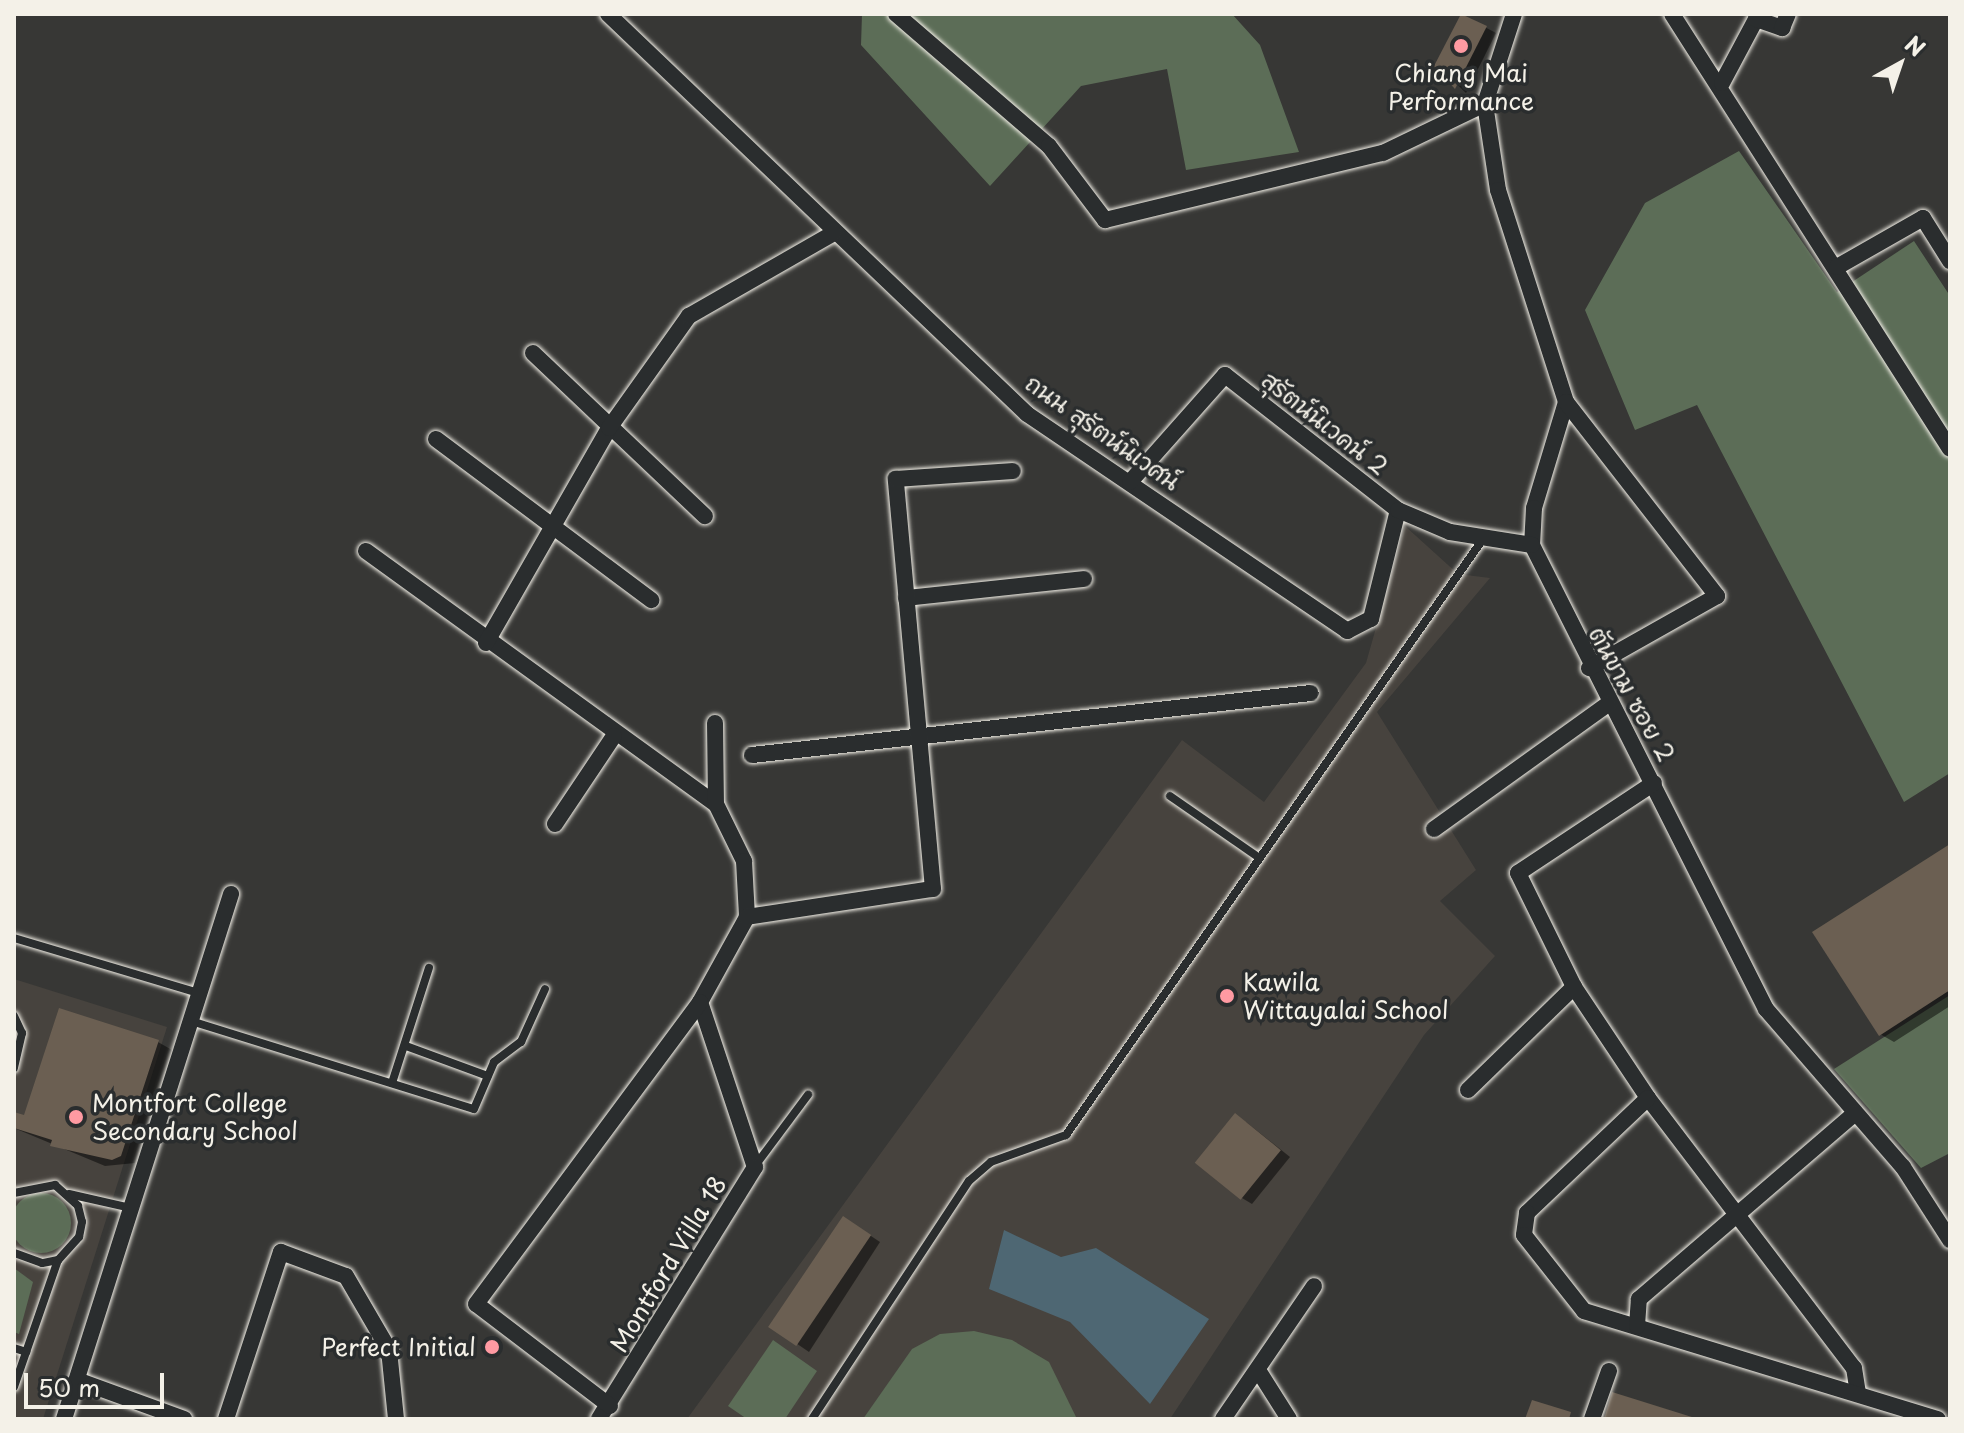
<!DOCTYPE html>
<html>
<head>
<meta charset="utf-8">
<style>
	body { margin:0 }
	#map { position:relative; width:1964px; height:1433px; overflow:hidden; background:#373735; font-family:"Playpen Sans","Playpen Sans Thai",sans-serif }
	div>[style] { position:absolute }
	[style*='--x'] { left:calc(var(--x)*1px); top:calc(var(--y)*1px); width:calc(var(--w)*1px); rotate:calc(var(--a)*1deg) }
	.built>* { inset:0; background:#47433e }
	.green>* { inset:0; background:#5c6d57 }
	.round { border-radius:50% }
	.water>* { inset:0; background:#4e6773 }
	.shadow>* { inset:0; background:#0007 }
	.building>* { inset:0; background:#6b5f52; transform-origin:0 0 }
	.roads { filter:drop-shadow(0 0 2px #f4f1e8) drop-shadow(0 0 2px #f4f1e8) }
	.service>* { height:8px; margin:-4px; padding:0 4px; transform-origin:4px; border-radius:4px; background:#2a2d2e }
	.minor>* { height:16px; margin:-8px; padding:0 8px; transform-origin:8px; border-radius:8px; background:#2a2d2e }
	.dots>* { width:22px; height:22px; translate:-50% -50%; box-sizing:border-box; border:4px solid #2a2d2e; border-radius:50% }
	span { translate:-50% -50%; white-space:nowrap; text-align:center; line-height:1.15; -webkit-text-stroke:7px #2a2d2e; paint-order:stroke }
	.poi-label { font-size:24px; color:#f4f1e8 }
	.left { translate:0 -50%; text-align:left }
	.right { translate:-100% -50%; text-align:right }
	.street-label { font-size:24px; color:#f4f1e8 }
	.frame { position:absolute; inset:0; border:16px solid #f4f1e8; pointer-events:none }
	.north { position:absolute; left:1860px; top:24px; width:80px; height:80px; -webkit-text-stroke:6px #2a2d2e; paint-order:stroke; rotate:40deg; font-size:22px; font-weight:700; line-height:32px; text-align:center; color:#f4f1e8 }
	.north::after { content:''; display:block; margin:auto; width:28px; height:36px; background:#f4f1e8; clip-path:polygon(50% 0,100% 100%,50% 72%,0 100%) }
	.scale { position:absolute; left:24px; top:1373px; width:140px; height:36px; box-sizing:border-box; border:4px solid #f4f1e8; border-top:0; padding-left:10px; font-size:24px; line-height:28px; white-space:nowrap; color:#f4f1e8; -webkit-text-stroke:6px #2a2d2e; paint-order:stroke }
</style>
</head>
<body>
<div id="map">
	<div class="built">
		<i style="clip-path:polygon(1405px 526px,1458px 574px,1490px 578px,1377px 712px,1476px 870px,1440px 901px,1495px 956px,1424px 1035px,1170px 1419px,687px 1419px,1182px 740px,1264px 802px,1366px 663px)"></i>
		<i style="clip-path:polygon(14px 979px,167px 1027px,43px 1419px,14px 1419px)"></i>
	</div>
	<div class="green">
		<i style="clip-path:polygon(862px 14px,1232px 14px,1260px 45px,1299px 152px,1186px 170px,1167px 69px,1081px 86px,990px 186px,861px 45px)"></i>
		<i style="clip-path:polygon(1739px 151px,1837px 292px,1914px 241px,1950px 296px,1950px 773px,1904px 802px,1697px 405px,1635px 430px,1585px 310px,1645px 203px)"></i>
		<i style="clip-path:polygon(1950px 995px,1950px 1153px,1921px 1168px,1834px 1069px)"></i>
		<i class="round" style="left:11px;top:1193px;width:60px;height:60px"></i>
		<i style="clip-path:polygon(14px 1268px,33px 1282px,19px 1334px,14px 1332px)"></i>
		<i style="clip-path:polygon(974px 1331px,1012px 1340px,1049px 1362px,1077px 1419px,863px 1419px,912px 1349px,940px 1334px)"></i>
		<i style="clip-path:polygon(773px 1340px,817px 1371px,785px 1419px,747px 1419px,728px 1406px)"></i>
	</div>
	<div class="water">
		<i style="clip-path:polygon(1004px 1230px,1061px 1257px,1096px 1248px,1209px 1319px,1150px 1404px,1070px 1322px,989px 1289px)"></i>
	</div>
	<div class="shadow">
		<i style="clip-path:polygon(1462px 15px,1496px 33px,1466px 93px,1437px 65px)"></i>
		<i style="clip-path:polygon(1950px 846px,1950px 1006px,1894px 1042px,1880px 1034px)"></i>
		<i style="clip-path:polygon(158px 1042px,172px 1050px,135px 1163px,105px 1166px,14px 1128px,14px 1114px,26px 1118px)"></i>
		<i style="clip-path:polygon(1246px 1122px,1290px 1157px,1252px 1204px,1242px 1198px)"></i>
		<i style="clip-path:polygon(853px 1224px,880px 1242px,809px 1352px,771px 1326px)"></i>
	</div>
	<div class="building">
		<i style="clip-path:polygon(1461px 14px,1487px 26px,1455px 89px,1434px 66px)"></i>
		<i style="clip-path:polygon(1950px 844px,1950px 990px,1879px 1036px,1812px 932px)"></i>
		<i style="clip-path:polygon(59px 1008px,159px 1040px,121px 1156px,112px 1160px,50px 1146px,52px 1140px,14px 1128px,14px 1112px,24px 1115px)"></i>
		<i style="left:1235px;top:1113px;width:59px;height:64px;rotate:39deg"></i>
		<i style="left:843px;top:1216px;width:34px;height:134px;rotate:34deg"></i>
		<i style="clip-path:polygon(1612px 1392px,1695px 1418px,1695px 1419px,1604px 1419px)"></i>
		<i style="clip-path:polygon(1532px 1400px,1571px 1412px,1569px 1419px,1525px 1419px)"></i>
	</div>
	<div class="roads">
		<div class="service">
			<i style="--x:1170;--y:796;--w:107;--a:34.7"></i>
			<i style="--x:14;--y:938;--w:193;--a:16.6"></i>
			<i style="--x:14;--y:1016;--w:19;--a:65"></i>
			<i style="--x:22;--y:1033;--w:36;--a:103"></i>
			<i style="--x:191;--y:1021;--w:296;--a:17.3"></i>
			<i style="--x:474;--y:1109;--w:51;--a:-66.9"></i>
			<i style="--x:494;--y:1062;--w:34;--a:-37"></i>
			<i style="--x:521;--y:1042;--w:58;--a:-65.6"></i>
			<i style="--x:406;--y:1046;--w:87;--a:20.1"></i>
			<i style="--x:392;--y:1083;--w:121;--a:-72.2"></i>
			<i style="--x:755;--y:1166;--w:89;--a:-53.3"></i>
			<i style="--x:14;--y:1193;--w:42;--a:-11"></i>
			<i style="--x:55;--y:1185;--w:31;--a:42"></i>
			<i style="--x:78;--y:1206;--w:16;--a:76"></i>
			<i style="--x:82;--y:1222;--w:15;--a:101"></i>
			<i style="--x:79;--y:1237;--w:31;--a:132"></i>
			<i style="--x:58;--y:1260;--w:16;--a:169"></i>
			<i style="--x:42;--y:1263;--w:30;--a:-160"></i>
			<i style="--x:69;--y:1194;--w:64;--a:12.7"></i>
			<i style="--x:14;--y:1348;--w:13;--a:18"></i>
			<i style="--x:14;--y:1387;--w:134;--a:-70.9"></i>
			<i style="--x:812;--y:1419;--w:285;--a:-56.6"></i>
			<i style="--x:969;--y:1181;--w:29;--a:-41"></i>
			<i style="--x:991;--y:1162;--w:80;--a:-19.8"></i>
			<i style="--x:1066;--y:1135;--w:727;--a:-55.02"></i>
		</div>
		<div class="minor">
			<i style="--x:608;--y:14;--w:579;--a:43.67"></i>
			<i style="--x:1027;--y:414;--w:387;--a:34.1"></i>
			<i style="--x:1347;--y:631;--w:27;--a:-27"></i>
			<i style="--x:1371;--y:619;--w:112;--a:-76.1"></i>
			<i style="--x:896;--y:14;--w:202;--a:40.8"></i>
			<i style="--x:1049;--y:146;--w:93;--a:52.9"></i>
			<i style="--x:1105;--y:220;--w:286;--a:-13.6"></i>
			<i style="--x:1383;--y:153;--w:113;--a:-25.7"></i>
			<i style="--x:1514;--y:14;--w:95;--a:107.9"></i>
			<i style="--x:1485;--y:104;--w:87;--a:81.4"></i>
			<i style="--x:1498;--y:190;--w:223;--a:72.2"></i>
			<i style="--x:1566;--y:402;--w:111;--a:106.8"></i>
			<i style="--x:1534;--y:508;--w:37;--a:93"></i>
			<i style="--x:1532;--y:545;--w:520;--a:63.24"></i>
			<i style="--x:1766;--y:1009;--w:209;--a:49.1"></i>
			<i style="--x:1903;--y:1167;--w:87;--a:57.2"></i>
			<i style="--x:1672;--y:14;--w:516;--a:57.42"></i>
			<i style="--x:1722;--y:83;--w:72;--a:-62"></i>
			<i style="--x:1756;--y:19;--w:28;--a:19"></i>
			<i style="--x:1782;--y:28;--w:15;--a:-67"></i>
			<i style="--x:1837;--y:267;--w:99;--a:-29.7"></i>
			<i style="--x:1923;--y:218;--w:51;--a:57.9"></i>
			<i style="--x:533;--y:353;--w:237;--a:43.5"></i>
			<i style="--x:1566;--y:402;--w:246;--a:52.1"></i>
			<i style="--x:1717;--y:596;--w:147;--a:150.6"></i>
			<i style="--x:436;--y:439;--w:269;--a:36.8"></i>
			<i style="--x:1130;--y:482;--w:143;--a:-48.4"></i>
			<i style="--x:1225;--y:375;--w:219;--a:38"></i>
			<i style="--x:1398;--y:510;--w:56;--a:22.9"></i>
			<i style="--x:1450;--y:532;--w:83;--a:9"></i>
			<i style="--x:366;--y:551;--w:432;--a:35.9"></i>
			<i style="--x:716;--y:804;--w:64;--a:63.8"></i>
			<i style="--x:744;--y:861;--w:56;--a:86.9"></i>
			<i style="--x:747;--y:917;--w:97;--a:118.9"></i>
			<i style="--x:700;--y:1002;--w:174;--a:71.6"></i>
			<i style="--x:755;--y:1167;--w:296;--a:121.8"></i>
			<i style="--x:906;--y:598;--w:179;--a:-6.1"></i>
			<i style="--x:486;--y:643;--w:248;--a:-60.2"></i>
			<i style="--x:609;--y:428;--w:138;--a:-54.5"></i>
			<i style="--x:689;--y:316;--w:167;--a:-29.8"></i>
			<i style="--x:715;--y:723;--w:81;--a:89.3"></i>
			<i style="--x:752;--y:755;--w:562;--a:-6.33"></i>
			<i style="--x:1654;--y:783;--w:163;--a:146.5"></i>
			<i style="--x:1518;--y:873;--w:127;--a:63.8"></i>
			<i style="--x:1574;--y:987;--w:133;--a:56.3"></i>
			<i style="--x:1648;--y:1098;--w:340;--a:52.7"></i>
			<i style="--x:1854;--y:1368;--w:26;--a:81"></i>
			<i style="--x:555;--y:824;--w:106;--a:-56.2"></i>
			<i style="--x:1434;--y:829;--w:214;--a:-35.7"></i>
			<i style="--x:747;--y:917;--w:188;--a:-8.6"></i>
			<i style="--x:933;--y:889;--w:412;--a:-95.2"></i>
			<i style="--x:896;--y:479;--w:117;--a:-3.9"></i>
			<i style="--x:1468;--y:1090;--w:148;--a:-44.2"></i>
			<i style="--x:1648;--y:1098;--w:167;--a:136.5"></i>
			<i style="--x:1527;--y:1213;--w:22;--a:98"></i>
			<i style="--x:1524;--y:1235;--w:97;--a:51.7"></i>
			<i style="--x:1584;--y:1311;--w:370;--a:17"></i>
			<i style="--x:1637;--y:1326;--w:27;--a:-86"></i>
			<i style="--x:1639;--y:1299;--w:285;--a:-40.7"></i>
			<i style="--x:1258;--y:1370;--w:58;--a:57.7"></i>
			<i style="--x:77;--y:1380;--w:114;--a:20"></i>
			<i style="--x:610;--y:1406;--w:168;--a:-142.7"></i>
			<i style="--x:476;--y:1304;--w:376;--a:-53.4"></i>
			<i style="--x:64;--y:1419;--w:551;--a:-72.35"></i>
			<i style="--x:226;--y:1419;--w:176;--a:-71.8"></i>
			<i style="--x:281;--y:1252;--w:69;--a:20.3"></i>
			<i style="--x:346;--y:1276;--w:86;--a:59.8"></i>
			<i style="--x:389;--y:1350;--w:69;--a:84.2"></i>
			<i style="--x:1223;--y:1419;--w:161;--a:-55.6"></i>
			<i style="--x:1592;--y:1419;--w:51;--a:-70.5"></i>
		</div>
	</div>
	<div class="dots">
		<i style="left:1461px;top:46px;background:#ff9aa2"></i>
		<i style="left:1227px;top:996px;background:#ff9aa2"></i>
		<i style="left:76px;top:1117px;background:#ff9aa2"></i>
		<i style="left:492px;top:1347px;background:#ff9aa2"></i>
	</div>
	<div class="poi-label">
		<span style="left:1461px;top:87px">Chiang Mai<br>Performance</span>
		<span class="left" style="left:1243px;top:996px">Kawila<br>Wittayalai School</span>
		<span class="left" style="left:92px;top:1117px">Montfort College<br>Secondary School</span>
		<span class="right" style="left:476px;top:1347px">Perfect Initial</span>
	</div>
	<div class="street-label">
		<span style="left:1325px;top:423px;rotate:38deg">สุรัตน์นิเวคน์ 2</span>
		<span style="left:1103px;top:432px;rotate:35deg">ถนน สุรัตน์นิเวศน์</span>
		<span style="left:1632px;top:694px;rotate:61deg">ตันขาม ซอย 2</span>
		<span style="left:668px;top:1264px;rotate:-59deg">Montford Villa 18</span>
	</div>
	<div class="frame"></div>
	<div class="north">N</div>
	<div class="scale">50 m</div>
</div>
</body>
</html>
